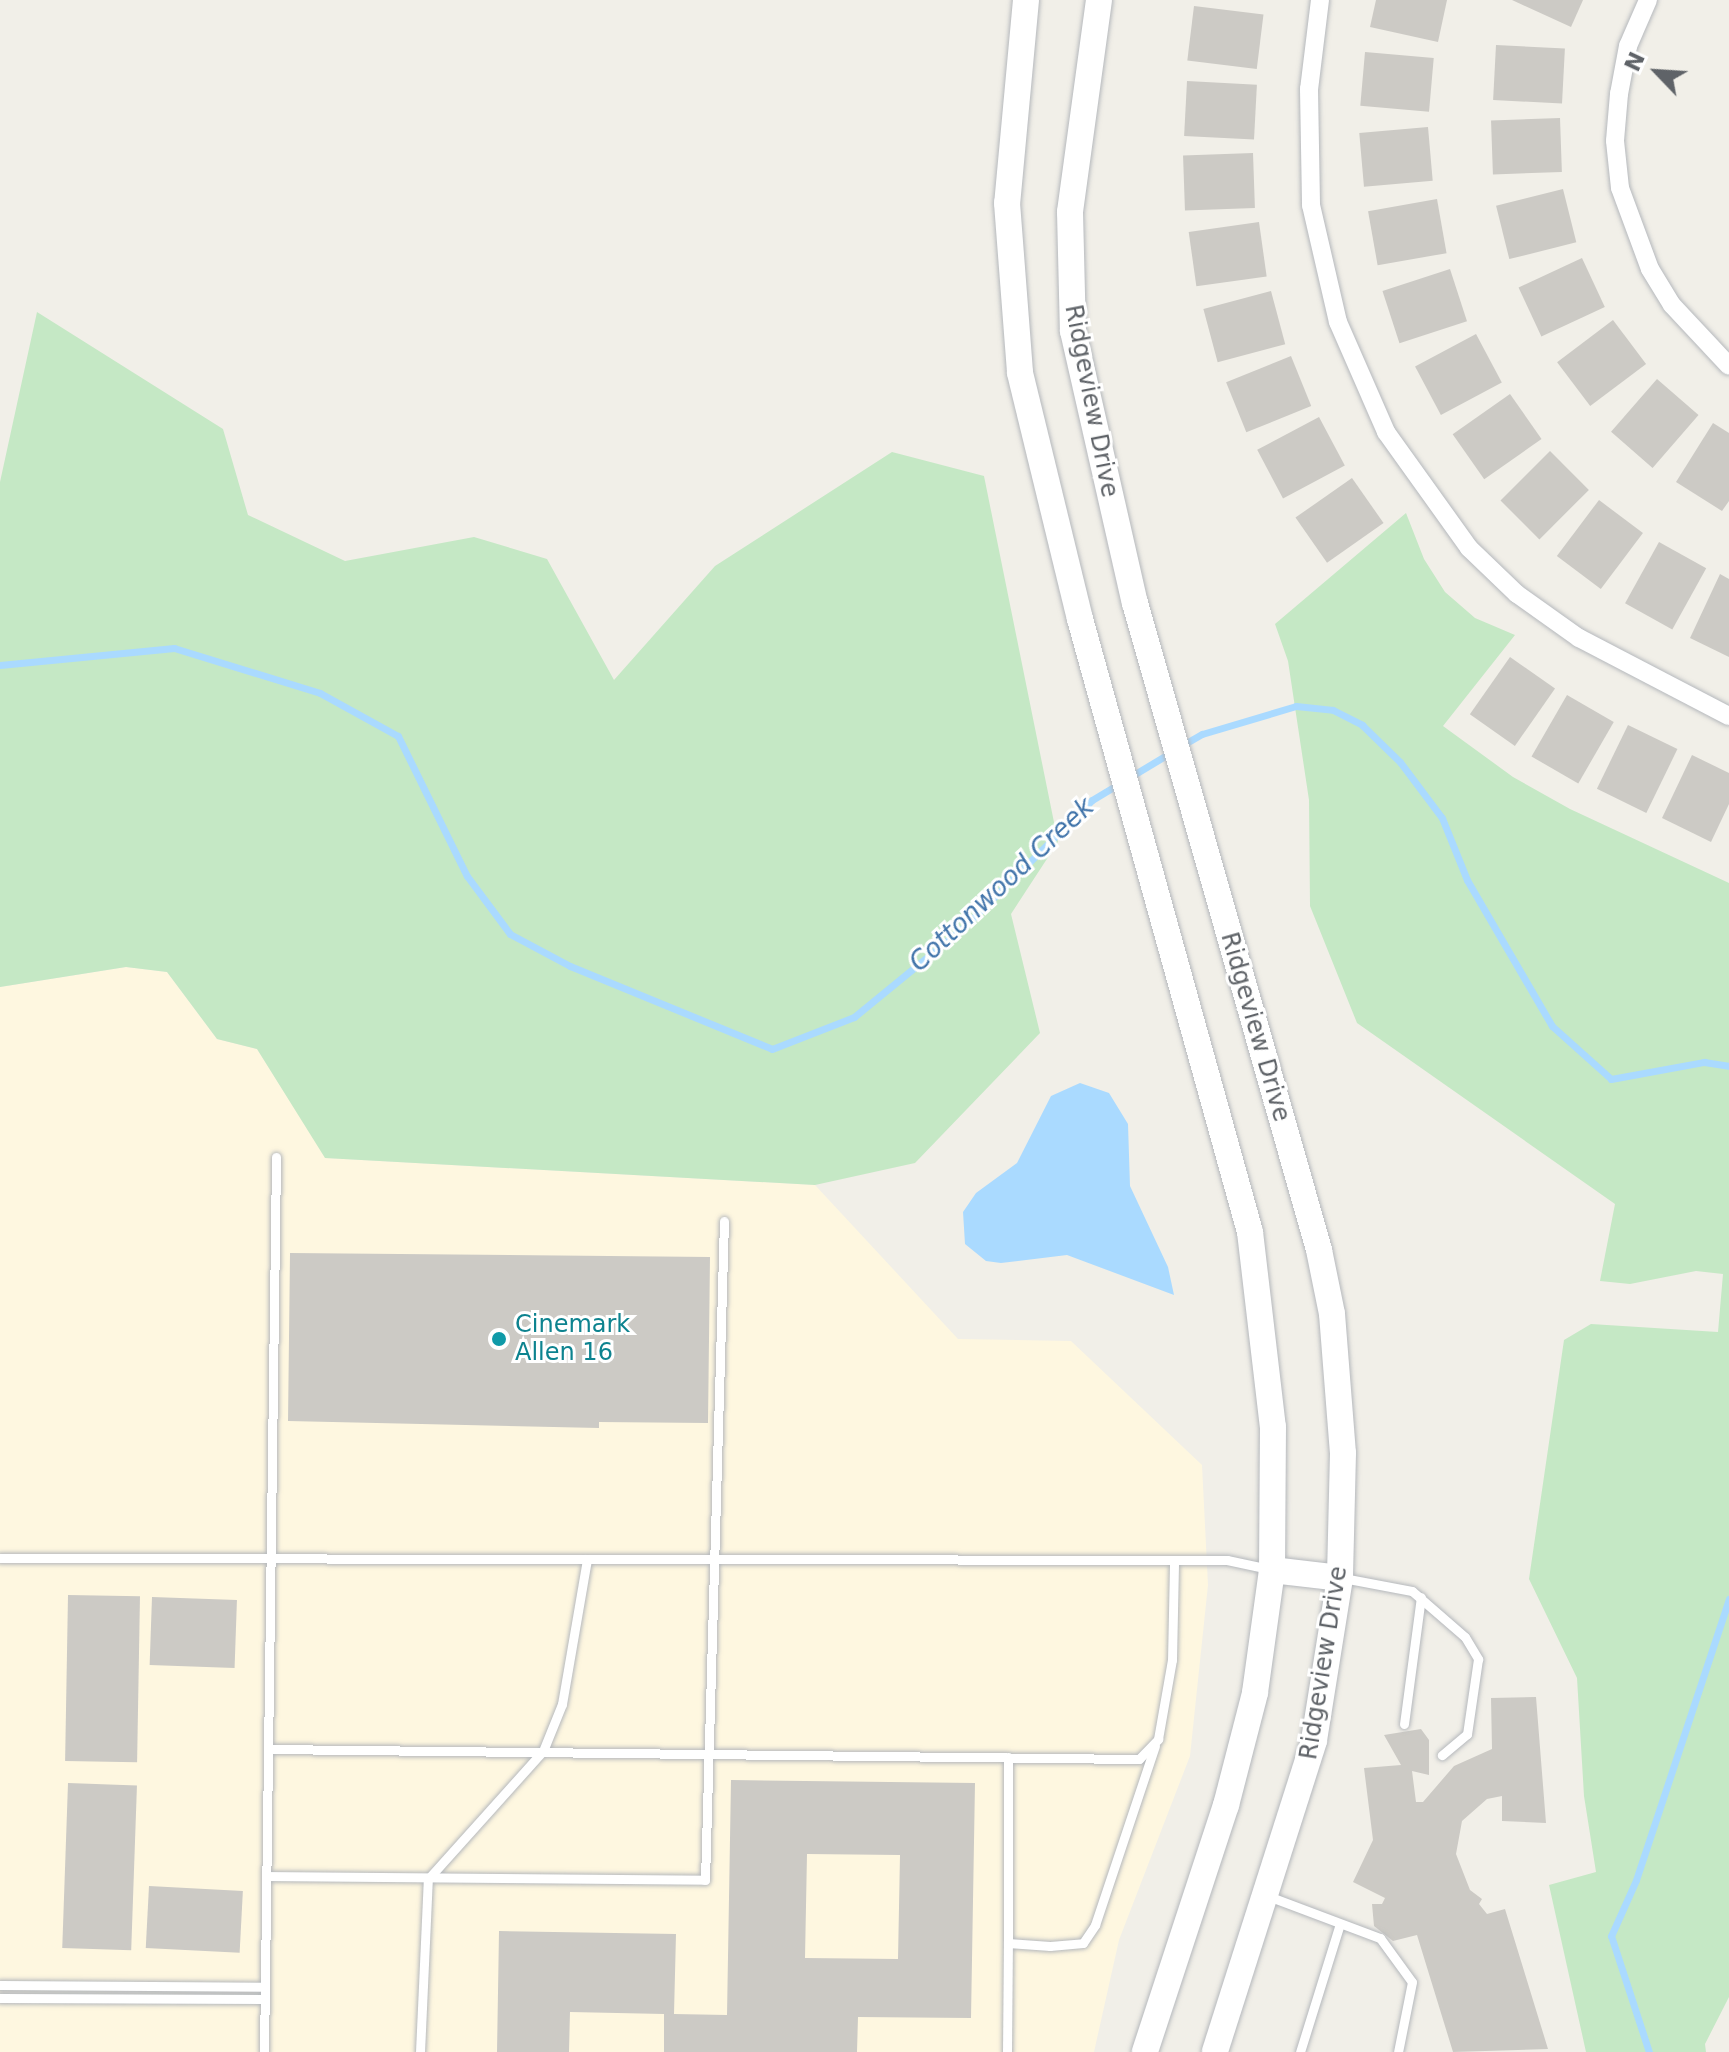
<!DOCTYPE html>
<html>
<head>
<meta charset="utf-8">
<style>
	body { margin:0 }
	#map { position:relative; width:1729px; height:2052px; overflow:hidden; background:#f1efe8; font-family:"DejaVu Sans",sans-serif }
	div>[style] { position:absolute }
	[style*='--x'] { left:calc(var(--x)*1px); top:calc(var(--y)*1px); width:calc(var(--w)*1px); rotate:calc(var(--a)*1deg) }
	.commercial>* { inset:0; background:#fef7e0 }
	.green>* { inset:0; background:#c5e8c5 }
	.water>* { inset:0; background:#aadaff }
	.stream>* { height:7px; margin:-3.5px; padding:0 3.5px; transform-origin:3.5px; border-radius:3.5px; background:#aadaff }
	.building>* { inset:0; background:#cccac5; transform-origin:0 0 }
	.roads { filter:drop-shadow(0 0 2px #b5b8bc) drop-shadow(0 0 2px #b5b8bc) }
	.lane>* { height:9px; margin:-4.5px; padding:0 4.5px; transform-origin:4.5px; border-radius:4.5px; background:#fff }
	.street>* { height:18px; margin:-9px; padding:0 9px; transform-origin:9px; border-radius:9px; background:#fff }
	.secondary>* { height:26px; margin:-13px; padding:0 13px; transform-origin:13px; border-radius:13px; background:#fff }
	.dots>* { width:22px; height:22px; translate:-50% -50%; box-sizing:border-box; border:4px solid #fff; border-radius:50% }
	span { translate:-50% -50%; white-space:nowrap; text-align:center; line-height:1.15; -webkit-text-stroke:6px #fff; paint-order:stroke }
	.street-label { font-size:24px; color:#5f6368 }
	.culture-label { font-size:24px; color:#0d838f }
	.left { translate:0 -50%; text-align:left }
	.water-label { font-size:26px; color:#4174aa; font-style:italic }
	.north { position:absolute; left:1617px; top:32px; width:80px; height:80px; -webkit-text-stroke:6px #fff; paint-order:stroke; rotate:295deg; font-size:22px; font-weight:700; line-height:32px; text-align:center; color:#5f6368 }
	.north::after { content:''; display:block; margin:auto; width:28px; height:36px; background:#5f6368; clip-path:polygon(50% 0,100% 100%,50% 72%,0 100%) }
</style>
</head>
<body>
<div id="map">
	<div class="commercial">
		<i style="clip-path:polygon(126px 967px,167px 972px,217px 1039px,257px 1049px,326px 1158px,815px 1185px,958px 1339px,1071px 1341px,1202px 1465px,1208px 1585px,1190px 1756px,1119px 1940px,1094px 2052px,0 2052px,0 987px)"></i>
	</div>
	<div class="green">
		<i style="clip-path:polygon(37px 312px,223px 429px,248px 515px,345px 561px,474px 537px,547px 559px,614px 680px,715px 566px,892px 452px,984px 476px,1058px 842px,1011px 914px,1040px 1033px,915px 1163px,815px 1185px,325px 1158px,257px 1049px,217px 1039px,167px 972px,126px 967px,0 987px,0 482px)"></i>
		<i style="clip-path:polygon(1406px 513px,1424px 559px,1445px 592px,1475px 618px,1515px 635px,1443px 726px,1513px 777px,1570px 809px,1729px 883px,1729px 1997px,1705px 2044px,1706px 2052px,1586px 2052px,1549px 1885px,1596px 1872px,1584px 1796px,1577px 1678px,1529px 1579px,1564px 1340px,1591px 1324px,1718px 1332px,1723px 1274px,1696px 1271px,1630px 1284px,1600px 1281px,1615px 1204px,1357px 1023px,1310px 906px,1309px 800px,1288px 661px,1275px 624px)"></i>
	</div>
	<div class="water">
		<i style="clip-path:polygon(1080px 1083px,1109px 1093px,1128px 1124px,1130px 1186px,1168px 1267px,1174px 1295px,1067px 1255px,1001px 1263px,986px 1261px,965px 1244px,963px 1212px,976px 1193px,1017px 1163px,1051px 1096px)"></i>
	</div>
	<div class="stream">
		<i style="--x:0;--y:665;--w:175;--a:-5.6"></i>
		<i style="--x:174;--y:648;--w:153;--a:17.1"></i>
		<i style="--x:320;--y:693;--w:89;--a:28.9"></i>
		<i style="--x:398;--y:736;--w:156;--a:63.8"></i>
		<i style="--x:467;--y:876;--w:72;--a:53.4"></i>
		<i style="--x:510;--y:934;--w:68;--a:28.1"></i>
		<i style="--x:570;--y:966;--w:218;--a:22.3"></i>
		<i style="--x:772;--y:1049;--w:88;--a:-21.3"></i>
		<i style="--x:854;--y:1017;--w:142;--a:-39.3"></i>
		<i style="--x:964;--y:927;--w:180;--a:-44.8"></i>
		<i style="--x:1092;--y:800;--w:31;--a:-31"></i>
		<i style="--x:1181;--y:746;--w:24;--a:-30"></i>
		<i style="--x:1202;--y:734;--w:98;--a:-16.6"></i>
		<i style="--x:1296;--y:706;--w:37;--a:6"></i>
		<i style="--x:1333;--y:710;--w:33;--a:27"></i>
		<i style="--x:1362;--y:725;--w:53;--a:44.2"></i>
		<i style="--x:1400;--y:762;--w:70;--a:53.1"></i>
		<i style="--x:1442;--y:818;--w:67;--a:68"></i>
		<i style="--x:1467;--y:880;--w:169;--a:59.8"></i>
		<i style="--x:1552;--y:1026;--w:79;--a:41.9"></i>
		<i style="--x:1611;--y:1079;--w:95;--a:-10.4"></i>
		<i style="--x:1704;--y:1062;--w:25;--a:9"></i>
		<i style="--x:1130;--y:777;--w:47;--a:-31"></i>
		<i style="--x:1649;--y:2052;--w:122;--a:-108.1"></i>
		<i style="--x:1611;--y:1936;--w:61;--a:-65.9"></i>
		<i style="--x:1636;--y:1880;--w:296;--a:-71.7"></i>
	</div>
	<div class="building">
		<i style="clip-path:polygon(1376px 0,1447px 0,1438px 42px,1370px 27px)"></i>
		<i style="clip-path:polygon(1512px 0,1583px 0,1571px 27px)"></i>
		<i style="left:1194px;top:6px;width:70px;height:55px;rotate:7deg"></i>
		<i style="left:1496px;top:45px;width:69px;height:55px;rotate:3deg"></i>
		<i style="left:1365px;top:52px;width:69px;height:54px;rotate:5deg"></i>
		<i style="left:1187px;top:81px;width:70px;height:55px;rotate:3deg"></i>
		<i style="left:1560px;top:118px;width:54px;height:69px;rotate:88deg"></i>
		<i style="left:1428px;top:127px;width:54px;height:69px;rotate:85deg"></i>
		<i style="left:1253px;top:153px;width:55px;height:70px;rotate:88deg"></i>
		<i style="left:1563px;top:189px;width:55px;height:69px;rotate:76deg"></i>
		<i style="left:1437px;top:199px;width:55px;height:70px;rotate:80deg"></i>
		<i style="left:1259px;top:222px;width:55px;height:71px;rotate:82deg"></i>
		<i style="left:1582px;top:258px;width:54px;height:70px;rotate:65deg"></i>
		<i style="left:1450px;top:269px;width:55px;height:71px;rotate:72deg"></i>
		<i style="left:1271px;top:291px;width:55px;height:70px;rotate:75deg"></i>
		<i style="left:1613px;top:320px;width:55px;height:70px;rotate:53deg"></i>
		<i style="left:1476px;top:334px;width:55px;height:69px;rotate:62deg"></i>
		<i style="left:1291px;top:356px;width:54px;height:70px;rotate:68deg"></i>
		<i style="left:1657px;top:379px;width:55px;height:70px;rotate:41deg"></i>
		<i style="left:1510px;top:394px;width:55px;height:70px;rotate:55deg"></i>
		<i style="left:1319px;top:417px;width:55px;height:70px;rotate:62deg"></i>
		<i style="clip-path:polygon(1713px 423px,1729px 433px,1729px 501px,1722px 511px,1676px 482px)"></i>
		<i style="left:1550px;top:451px;width:55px;height:70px;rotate:45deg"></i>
		<i style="left:1352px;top:478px;width:55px;height:69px;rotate:55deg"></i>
		<i style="left:1599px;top:500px;width:55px;height:70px;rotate:37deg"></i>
		<i style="left:1659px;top:542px;width:54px;height:70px;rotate:29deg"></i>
		<i style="clip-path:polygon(1720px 574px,1729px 579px,1729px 657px,1690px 638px)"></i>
		<i style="left:1510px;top:657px;width:55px;height:70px;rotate:35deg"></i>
		<i style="left:1567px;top:695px;width:54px;height:71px;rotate:30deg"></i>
		<i style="left:1628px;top:725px;width:55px;height:71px;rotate:26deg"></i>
		<i style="clip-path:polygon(1692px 755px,1729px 773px,1729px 804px,1711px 842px,1662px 818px)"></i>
		<i style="clip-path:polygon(290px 1253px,710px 1257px,708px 1423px,599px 1422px,599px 1428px,288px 1421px)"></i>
		<i style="left:68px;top:1595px;width:72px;height:166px;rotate:1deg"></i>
		<i style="left:152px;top:1597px;width:85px;height:68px;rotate:2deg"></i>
		<i style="clip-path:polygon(1536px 1697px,1546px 1823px,1502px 1821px,1502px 1796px,1487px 1799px,1462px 1821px,1456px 1854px,1470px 1890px,1482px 1899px,1479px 1904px,1487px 1914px,1505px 1909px,1548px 2049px,1453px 2052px,1417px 1935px,1393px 1941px,1374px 1926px,1372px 1904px,1382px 1904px,1385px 1898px,1353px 1882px,1373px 1840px,1364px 1768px,1401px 1765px,1384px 1735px,1421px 1729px,1429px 1740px,1429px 1775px,1412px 1771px,1416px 1802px,1423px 1802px,1454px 1766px,1492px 1749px,1491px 1698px)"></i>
		<i style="clip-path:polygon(evenodd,731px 1780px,975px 1783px,971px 2018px,858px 2017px,857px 2052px,664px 2052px,664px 2014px,570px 2012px,569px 2052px,497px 2052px,499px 1931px,676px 1934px,674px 2014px,727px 2015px,731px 1780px,807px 1854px,900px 1855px,898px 1959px,805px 1958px,807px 1854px)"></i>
		<i style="left:68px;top:1783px;width:69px;height:165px;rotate:2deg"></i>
		<i style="left:149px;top:1886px;width:94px;height:62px;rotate:3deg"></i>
	</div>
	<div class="roads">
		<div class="lane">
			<i style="--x:0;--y:1558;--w:1227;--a:0.09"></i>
			<i style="--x:1227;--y:1560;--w:43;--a:12.1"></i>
			<i style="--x:1343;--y:1578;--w:70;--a:10.7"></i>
			<i style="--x:1412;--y:1591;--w:70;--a:41"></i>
			<i style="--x:1465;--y:1637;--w:26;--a:59"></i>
			<i style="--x:1478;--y:1659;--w:76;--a:98.3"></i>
			<i style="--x:1467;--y:1734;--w:33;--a:140"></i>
			<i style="--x:1404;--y:1724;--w:128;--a:-82.4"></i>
			<i style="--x:268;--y:1749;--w:871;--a:0.66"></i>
			<i style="--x:1139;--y:1759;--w:28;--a:-46"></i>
			<i style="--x:1158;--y:1739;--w:80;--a:-80"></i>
			<i style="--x:1172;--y:1660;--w:99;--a:-88.8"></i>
			<i style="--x:1008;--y:1757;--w:186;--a:90"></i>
			<i style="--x:1008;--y:1943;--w:42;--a:4.1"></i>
			<i style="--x:1050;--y:1946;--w:33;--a:-5"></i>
			<i style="--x:1083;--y:1943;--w:22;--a:-56"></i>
			<i style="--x:1095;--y:1925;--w:189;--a:-71.5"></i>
			<i style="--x:267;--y:1876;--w:438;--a:0.5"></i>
			<i style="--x:705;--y:1880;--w:659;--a:-88.35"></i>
			<i style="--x:1268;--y:1896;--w:120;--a:20.6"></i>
			<i style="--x:1380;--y:1938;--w:54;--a:54"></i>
			<i style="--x:1412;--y:1982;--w:71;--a:101.3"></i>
			<i style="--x:0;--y:1985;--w:265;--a:0.4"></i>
			<i style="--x:0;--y:1998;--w:265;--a:0.2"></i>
			<i style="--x:264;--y:2052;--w:895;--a:-89.23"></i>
			<i style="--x:420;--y:2052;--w:173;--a:-87.4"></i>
			<i style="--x:428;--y:1879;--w:172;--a:-48.1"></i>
			<i style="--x:543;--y:1751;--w:51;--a:-68"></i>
			<i style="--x:562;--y:1704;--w:147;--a:-80.2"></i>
			<i style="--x:1007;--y:2052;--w:109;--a:-89.5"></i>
			<i style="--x:1300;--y:2052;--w:131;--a:-72.7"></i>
		</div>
		<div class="street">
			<i style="--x:1320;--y:0;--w:90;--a:97"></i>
			<i style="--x:1309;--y:89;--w:116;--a:89"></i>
			<i style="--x:1311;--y:205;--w:120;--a:77"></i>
			<i style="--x:1338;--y:322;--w:120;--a:66.4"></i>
			<i style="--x:1386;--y:432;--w:143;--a:54.4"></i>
			<i style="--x:1469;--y:548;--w:66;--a:43.8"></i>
			<i style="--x:1517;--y:594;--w:76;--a:35.4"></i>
			<i style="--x:1579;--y:638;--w:169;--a:27.5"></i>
			<i style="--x:1648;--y:0;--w:50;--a:113.5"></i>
			<i style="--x:1628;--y:46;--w:49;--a:100.6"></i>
			<i style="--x:1619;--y:94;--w:47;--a:94.9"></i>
			<i style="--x:1615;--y:141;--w:47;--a:83.9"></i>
			<i style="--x:1620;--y:188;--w:86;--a:69.7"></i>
			<i style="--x:1650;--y:269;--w:42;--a:58.6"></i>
			<i style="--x:1672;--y:305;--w:83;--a:46.9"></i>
		</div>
		<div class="secondary">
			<i style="--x:1026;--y:0;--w:204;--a:95.3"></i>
			<i style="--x:1007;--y:203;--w:170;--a:85.6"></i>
			<i style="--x:1020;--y:373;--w:253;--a:76.3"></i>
			<i style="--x:1080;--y:619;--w:636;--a:74.5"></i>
			<i style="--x:1250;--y:1232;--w:196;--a:83.3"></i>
			<i style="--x:1273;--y:1427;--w:143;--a:90.4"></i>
			<i style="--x:1272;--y:1570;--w:124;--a:97.9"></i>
			<i style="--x:1255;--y:1693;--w:116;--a:104.5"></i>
			<i style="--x:1226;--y:1805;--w:260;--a:108.2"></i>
			<i style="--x:1099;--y:0;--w:214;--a:97.8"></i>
			<i style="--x:1070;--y:212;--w:119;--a:88.6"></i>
			<i style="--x:1073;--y:331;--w:279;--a:77.2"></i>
			<i style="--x:1135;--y:603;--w:673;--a:74.12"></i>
			<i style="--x:1319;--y:1250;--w:65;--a:78.5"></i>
			<i style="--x:1332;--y:1314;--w:139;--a:85.5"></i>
			<i style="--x:1343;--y:1453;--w:125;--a:91.4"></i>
			<i style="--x:1340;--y:1578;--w:165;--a:99.1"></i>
			<i style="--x:1314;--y:1741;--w:326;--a:107.7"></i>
			<i style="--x:1272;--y:1570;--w:68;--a:6.7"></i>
		</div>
	</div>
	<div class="dots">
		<i style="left:499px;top:1339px;background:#0f9aa8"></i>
	</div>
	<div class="street-label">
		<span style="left:1091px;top:401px;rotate:79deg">Ridgeview Drive</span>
		<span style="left:1255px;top:1027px;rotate:74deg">Ridgeview Drive</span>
		<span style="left:1324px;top:1663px;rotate:-81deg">Ridgeview Drive</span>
	</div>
	<div class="culture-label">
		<span class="left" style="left:515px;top:1339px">Cinemark<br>Allen 16</span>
	</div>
	<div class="water-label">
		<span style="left:1002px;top:885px;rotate:-43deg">Cottonwood Creek</span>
	</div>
	<div class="north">N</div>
</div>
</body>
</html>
